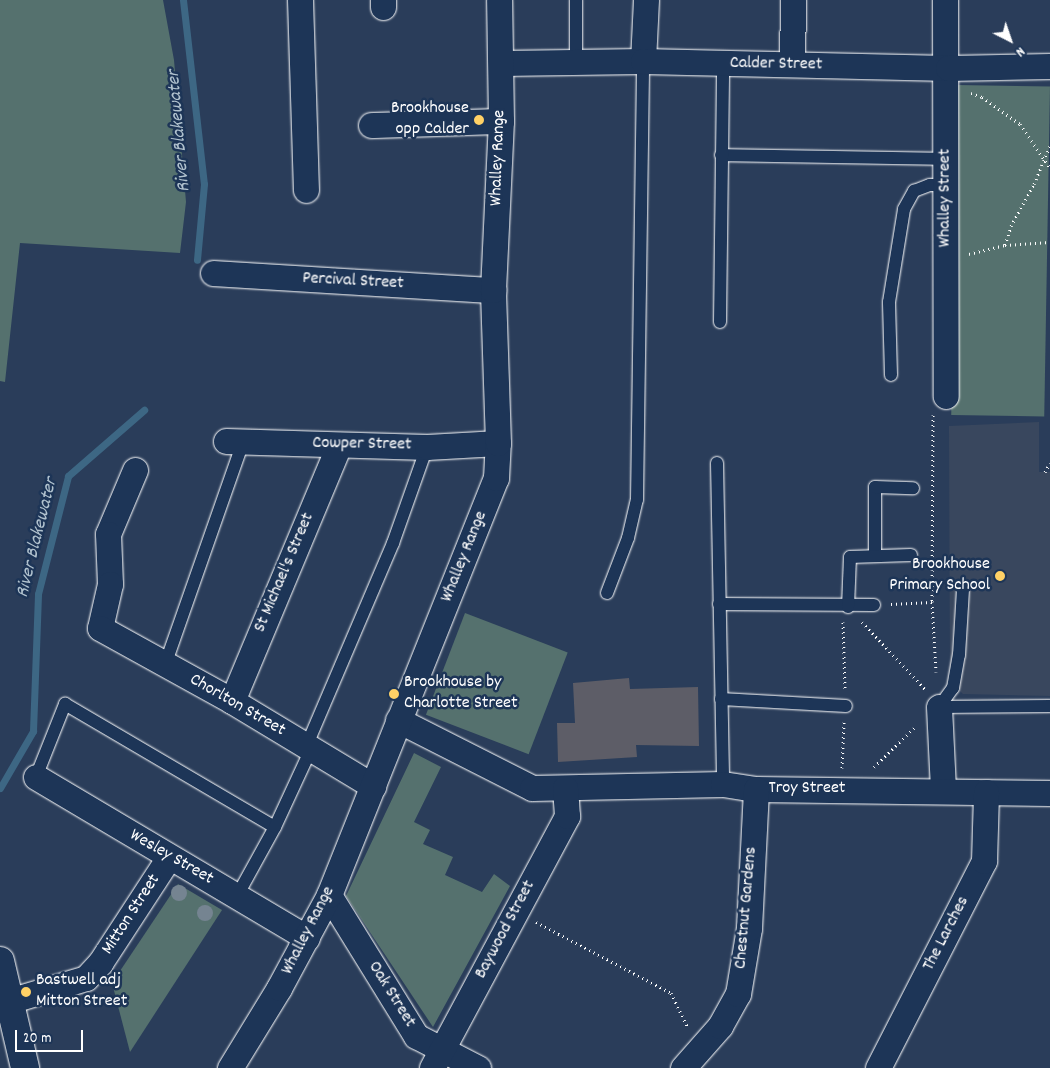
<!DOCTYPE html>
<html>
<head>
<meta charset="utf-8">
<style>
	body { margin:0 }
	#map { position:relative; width:1050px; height:1068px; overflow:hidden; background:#2a3d5a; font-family:Dekko,sans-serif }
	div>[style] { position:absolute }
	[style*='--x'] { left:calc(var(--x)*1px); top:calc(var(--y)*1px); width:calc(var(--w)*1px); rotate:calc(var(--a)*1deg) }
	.built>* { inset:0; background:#39475e }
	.green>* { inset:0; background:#55716e; transform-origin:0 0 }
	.stream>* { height:7px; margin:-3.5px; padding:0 3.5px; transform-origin:3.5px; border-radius:3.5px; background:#3d6784 }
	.building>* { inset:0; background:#5d5d67 }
	.path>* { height:3px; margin-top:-1.5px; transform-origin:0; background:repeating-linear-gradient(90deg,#fff 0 1px,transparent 0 5px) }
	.roads { filter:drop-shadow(0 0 1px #fff) drop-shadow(0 0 1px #fff) }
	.service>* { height:12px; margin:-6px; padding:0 6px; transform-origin:6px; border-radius:6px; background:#1d3557 }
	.minor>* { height:25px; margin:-12.5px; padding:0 12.5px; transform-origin:12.5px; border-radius:12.5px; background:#1d3557 }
	.trunk>* { height:28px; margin:-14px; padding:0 14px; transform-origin:14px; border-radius:14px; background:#1d3557 }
	.trees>* { width:16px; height:16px; margin:-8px; border-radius:50%; background:#758491 }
	.dots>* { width:14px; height:14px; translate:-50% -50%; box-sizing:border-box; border:2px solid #1d3557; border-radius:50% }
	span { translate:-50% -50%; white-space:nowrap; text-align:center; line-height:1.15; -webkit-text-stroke:5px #1d3557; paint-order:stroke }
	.street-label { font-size:18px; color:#fff }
	.poi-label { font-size:18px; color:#fff }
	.right { translate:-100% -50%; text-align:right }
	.left { translate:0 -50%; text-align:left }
	.water-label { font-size:19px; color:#b1c2ce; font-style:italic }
	.north { position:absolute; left:985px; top:15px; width:50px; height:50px; -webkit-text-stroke:4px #1d3557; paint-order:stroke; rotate:139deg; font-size:14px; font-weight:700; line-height:20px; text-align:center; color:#fff }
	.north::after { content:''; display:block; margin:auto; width:18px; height:22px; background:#fff; clip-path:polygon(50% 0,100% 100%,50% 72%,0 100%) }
	.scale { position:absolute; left:15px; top:1030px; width:68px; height:22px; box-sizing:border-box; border:2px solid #fff; border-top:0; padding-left:6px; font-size:15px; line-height:18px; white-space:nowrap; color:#fff; -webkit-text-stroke:4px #1d3557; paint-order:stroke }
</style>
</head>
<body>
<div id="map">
	<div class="built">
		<i style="clip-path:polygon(1039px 422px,1039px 472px,1050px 472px,1050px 696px,963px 694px,950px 681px,949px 426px)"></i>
	</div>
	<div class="green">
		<i style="clip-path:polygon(0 0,163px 0,174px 60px,186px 202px,180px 253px,20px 243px,5px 382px,0 381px)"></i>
		<i style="left:957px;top:85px;width:93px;height:330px;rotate:1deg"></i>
		<i style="left:465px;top:613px;width:110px;height:109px;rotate:21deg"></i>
		<i style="clip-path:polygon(414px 753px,441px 767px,414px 822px,430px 830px,423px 844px,453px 857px,445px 875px,482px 892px,494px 874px,510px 886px,433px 1027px,346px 896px)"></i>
		<i style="clip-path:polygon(178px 884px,222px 910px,130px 1052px,112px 983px)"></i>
	</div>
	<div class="stream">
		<i style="--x:183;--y:0;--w:185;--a:83.5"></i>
		<i style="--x:204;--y:184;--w:76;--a:95.3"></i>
		<i style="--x:0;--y:788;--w:66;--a:-59.9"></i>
		<i style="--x:33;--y:731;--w:137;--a:-87.9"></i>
		<i style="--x:38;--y:594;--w:122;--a:-75.7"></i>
		<i style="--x:68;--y:476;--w:101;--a:-41"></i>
	</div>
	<div class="building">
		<i style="clip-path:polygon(629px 678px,630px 689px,698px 687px,699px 746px,636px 745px,637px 757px,558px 762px,557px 723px,575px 723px,573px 683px)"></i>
	</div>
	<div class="path">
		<i style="--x:971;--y:93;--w:12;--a:20"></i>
		<i style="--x:982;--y:97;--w:47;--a:35.4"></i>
		<i style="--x:1020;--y:124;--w:53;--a:55.7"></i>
		<i style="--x:1005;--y:245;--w:20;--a:-72"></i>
		<i style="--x:1011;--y:226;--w:48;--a:-61.3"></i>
		<i style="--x:1034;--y:184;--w:41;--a:-67.2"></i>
		<i style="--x:969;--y:254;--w:37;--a:-14"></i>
		<i style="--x:1005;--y:245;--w:45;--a:-3.8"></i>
		<i style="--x:933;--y:415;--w:187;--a:90.3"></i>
		<i style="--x:932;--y:602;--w:70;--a:86.7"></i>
		<i style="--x:1045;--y:472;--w:10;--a:-61"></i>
		<i style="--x:891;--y:604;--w:41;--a:-2.8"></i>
		<i style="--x:843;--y:622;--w:67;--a:88.3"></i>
		<i style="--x:862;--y:622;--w:92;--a:46.8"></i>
		<i style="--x:874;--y:767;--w:59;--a:-44.3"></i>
		<i style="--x:842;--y:768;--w:46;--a:-87.5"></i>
		<i style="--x:536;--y:922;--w:153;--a:27.7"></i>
		<i style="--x:671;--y:993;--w:39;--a:64"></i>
	</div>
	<div class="roads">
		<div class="service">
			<i style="--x:576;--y:62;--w:62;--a:-90"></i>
			<i style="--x:721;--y:155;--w:225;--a:1"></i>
			<i style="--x:720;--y:322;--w:258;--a:-89.3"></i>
			<i style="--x:891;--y:375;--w:73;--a:-91.6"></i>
			<i style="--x:889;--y:302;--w:94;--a:-80.8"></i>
			<i style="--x:904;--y:209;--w:21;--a:-61"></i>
			<i style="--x:914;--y:191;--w:17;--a:-21"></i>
			<i style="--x:930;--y:185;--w:16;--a:0"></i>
			<i style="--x:717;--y:463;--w:321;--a:88.9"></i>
			<i style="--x:875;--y:556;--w:69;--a:-90"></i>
			<i style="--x:875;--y:487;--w:38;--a:2"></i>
			<i style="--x:607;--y:593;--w:59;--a:-69.1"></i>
			<i style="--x:628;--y:538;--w:39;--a:-77"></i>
			<i style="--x:637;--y:500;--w:439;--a:-89.2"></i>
			<i style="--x:719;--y:604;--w:155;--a:0.4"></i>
			<i style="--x:848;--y:607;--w:50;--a:-87.7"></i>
			<i style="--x:850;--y:557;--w:61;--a:-1.9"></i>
			<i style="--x:165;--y:665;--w:236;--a:-70.7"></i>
			<i style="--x:721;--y:699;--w:125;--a:3.2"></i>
			<i style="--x:939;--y:707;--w:24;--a:-54"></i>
			<i style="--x:953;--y:688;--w:34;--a:-80"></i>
			<i style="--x:959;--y:655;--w:66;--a:-86.5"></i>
			<i style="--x:939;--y:707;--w:111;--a:-0.5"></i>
			<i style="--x:306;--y:747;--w:222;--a:-66.9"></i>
			<i style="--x:393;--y:543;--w:102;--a:-70.5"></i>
			<i style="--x:36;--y:777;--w:79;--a:-68.3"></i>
			<i style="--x:65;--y:704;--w:243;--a:30.4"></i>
			<i style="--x:237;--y:896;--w:79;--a:-61.2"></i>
			<i style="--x:275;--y:827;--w:86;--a:-65.2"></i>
		</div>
		<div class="minor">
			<i style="--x:300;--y:0;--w:190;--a:88.2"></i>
			<i style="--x:945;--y:0;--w:396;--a:89.9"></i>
			<i style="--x:383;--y:7;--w:7;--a:-90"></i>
			<i style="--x:643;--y:61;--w:61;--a:-87.2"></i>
			<i style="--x:502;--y:63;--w:141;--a:-0.8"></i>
			<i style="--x:643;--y:61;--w:305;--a:1.3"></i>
			<i style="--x:948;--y:68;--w:102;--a:-1.1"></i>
			<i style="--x:792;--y:64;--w:64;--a:-89.1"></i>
			<i style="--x:371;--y:125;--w:130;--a:-1.8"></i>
			<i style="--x:213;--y:273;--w:281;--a:3.5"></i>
			<i style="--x:226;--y:441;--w:201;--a:1.7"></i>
			<i style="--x:427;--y:447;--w:71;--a:-3.2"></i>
			<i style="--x:135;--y:470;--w:69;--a:112.9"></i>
			<i style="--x:108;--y:534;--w:50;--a:87.7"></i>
			<i style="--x:110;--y:584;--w:45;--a:102.8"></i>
			<i style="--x:100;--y:628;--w:151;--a:28.9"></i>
			<i style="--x:232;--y:701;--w:165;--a:31.1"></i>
			<i style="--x:232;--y:701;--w:277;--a:-67.3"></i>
			<i style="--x:939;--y:707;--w:82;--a:87.2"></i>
			<i style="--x:398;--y:720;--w:150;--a:26.9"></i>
			<i style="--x:532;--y:788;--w:191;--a:-1.2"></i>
			<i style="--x:723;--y:784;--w:33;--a:9"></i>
			<i style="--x:756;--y:789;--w:294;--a:0.8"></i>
			<i style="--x:36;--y:777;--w:315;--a:30.7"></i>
			<i style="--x:329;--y:895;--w:166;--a:58.3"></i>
			<i style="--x:416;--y:1036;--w:70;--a:27.3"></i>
			<i style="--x:9;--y:1001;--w:80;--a:-16.6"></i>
			<i style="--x:86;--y:978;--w:21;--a:-47"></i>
			<i style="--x:100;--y:963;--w:126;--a:-56.9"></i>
			<i style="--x:230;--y:1068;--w:94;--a:-58.5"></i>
			<i style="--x:279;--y:988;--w:106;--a:-61.7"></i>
			<i style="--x:329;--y:895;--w:449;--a:-68.2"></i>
			<i style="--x:496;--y:478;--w:35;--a:-87"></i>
			<i style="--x:498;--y:443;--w:153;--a:-91.9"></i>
			<i style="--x:493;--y:290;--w:169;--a:-87.3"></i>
			<i style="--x:501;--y:121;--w:121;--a:-90.9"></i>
			<i style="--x:432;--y:1068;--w:286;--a:-61.8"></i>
			<i style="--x:567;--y:816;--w:28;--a:-94"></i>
			<i style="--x:683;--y:1068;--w:56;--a:-48.6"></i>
			<i style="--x:720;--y:1026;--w:37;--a:-61"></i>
			<i style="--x:738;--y:994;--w:67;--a:-80.5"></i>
			<i style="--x:749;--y:928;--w:139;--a:-87.1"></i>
			<i style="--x:878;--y:1068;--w:233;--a:-62.9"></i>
			<i style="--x:984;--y:861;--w:69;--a:-88.3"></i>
		</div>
		<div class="trunk">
			<i style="--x:0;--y:961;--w:110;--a:76.8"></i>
		</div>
	</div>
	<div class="trees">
		<i style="left:179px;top:893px"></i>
		<i style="left:205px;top:913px"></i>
	</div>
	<div class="dots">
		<i style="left:479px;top:120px;background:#ffd166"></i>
		<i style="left:1000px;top:576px;background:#ffd166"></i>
		<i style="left:394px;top:694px;background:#ffd166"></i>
		<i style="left:26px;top:992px;background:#ffd166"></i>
	</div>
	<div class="street-label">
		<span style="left:776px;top:65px;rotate:1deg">Calder Street</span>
		<span style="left:499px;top:158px;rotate:-88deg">Whalley Range</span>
		<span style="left:946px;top:198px;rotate:-90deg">Whalley Street</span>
		<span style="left:353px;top:282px;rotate:3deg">Percival Street</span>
		<span style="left:362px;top:445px;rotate:1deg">Cowper Street</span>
		<span style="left:465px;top:557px;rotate:-68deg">Whalley Range</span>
		<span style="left:285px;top:573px;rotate:-67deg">St Michael's Street</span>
		<span style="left:237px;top:706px;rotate:30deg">Chorlton Street</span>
		<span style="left:807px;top:789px">Troy Street</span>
		<span style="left:171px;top:858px;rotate:30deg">Wesley Street</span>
		<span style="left:747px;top:908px;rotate:-85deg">Chestnut Gardens</span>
		<span style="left:132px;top:915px;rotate:-57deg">Mitton Street</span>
		<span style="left:506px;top:930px;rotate:-62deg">Baywood Street</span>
		<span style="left:309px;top:931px;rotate:-63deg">Whalley Range</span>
		<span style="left:947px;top:934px;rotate:-63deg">The Larches</span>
		<span style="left:391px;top:995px;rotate:58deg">Oak Street</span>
	</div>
	<div class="poi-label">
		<span class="right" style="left:469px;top:120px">Brookhouse<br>opp Calder</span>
		<span class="right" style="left:990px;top:576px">Brookhouse<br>Primary School</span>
		<span class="left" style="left:404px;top:694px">Brookhouse by<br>Charlotte Street</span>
		<span class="left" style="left:36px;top:992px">Bastwell adj<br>Mitton Street</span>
	</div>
	<div class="water-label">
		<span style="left:180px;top:131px;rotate:-95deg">River Blakewater</span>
		<span style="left:38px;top:538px;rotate:-76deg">River Blakewater</span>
	</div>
	<div class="north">N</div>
	<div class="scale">20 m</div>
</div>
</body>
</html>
